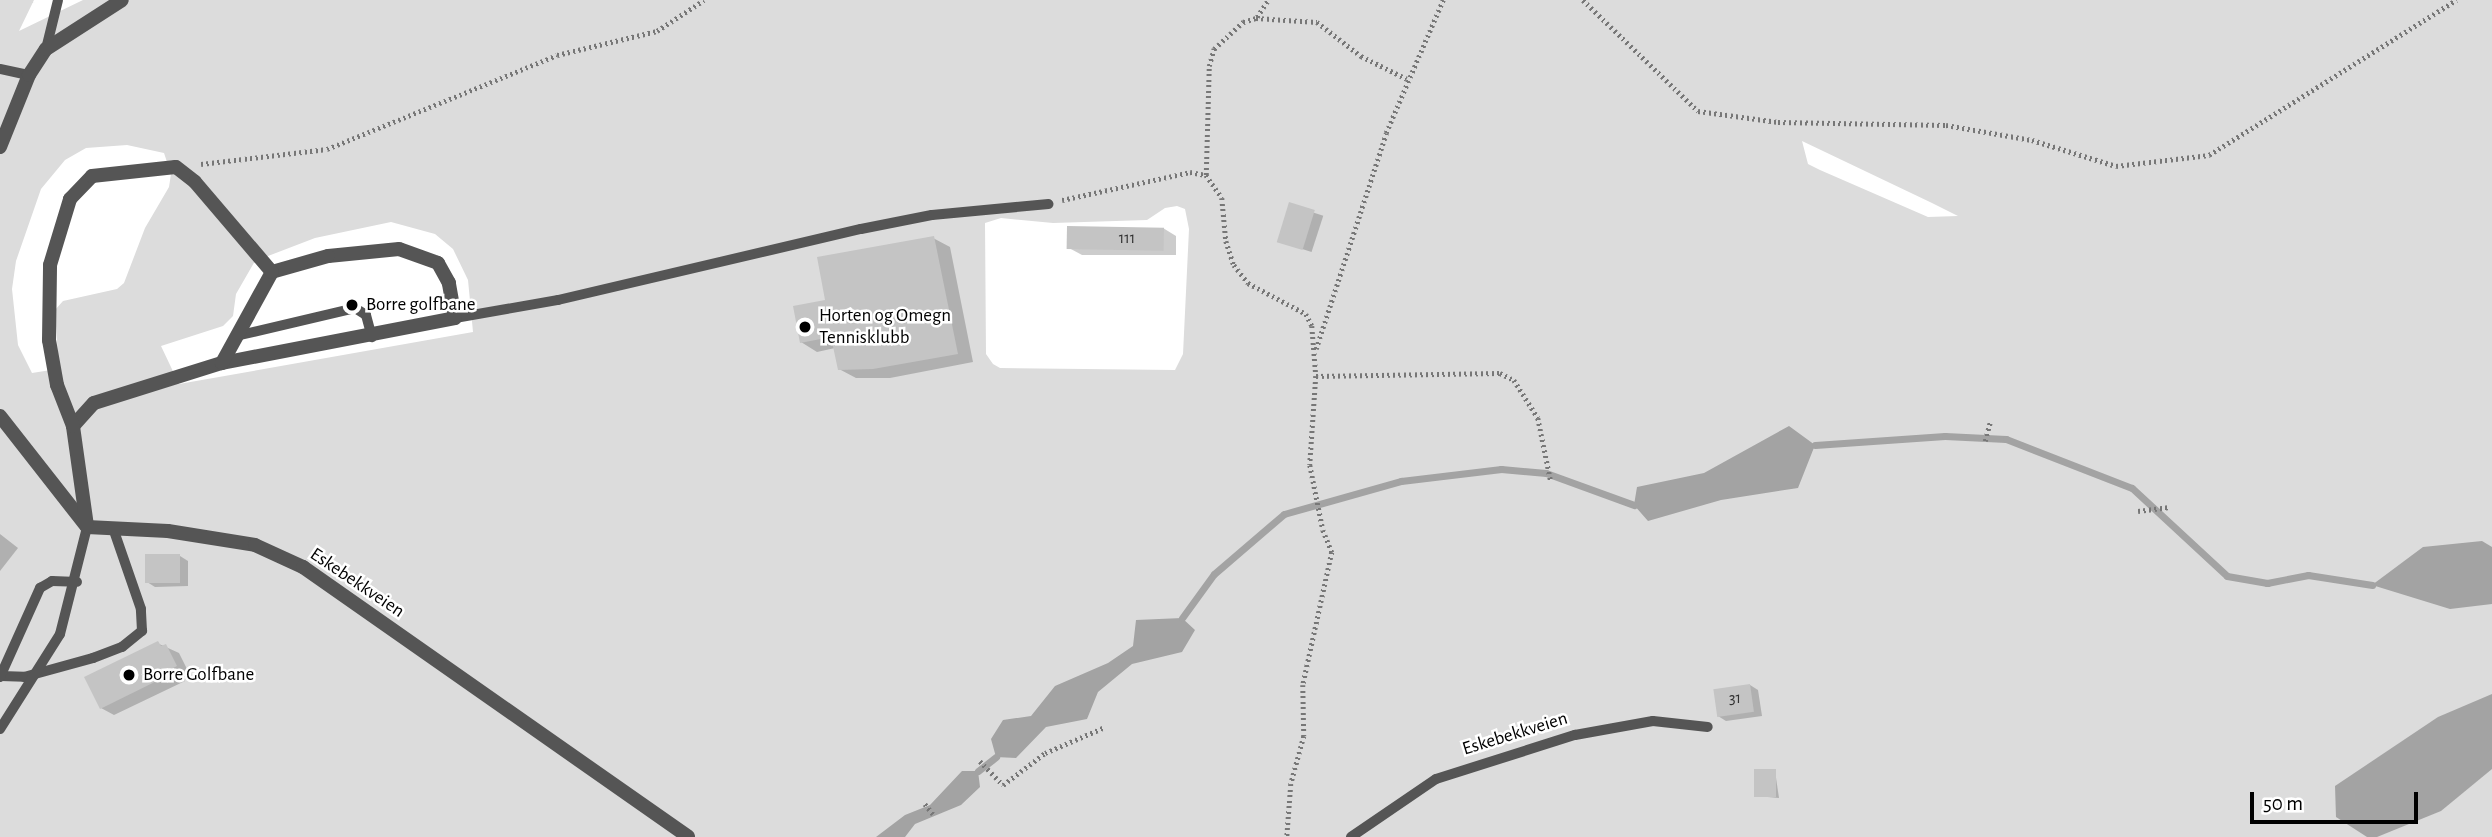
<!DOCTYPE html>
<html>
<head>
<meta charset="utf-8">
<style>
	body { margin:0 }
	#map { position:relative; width:2492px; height:837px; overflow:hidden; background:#fff; font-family:"Alegreya Sans",sans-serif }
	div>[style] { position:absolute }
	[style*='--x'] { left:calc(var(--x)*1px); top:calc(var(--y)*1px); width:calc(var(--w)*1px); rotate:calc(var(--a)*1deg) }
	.green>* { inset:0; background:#dcdcdc }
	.water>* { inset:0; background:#a3a3a3 }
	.shadow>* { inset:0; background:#0003; transform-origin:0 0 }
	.stream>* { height:7px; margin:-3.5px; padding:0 3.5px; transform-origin:3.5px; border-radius:3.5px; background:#a3a3a3 }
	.building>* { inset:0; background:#c4c4c4; transform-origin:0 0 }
	.path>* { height:4.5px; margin-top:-2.25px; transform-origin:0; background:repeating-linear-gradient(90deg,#777 0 2px,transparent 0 5.5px) }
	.service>* { height:10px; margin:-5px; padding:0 5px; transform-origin:5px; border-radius:5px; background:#555 }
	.minor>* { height:14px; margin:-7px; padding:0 7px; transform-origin:7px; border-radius:7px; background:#555 }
	.dots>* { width:19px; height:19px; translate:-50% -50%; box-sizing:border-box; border:4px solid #fff; border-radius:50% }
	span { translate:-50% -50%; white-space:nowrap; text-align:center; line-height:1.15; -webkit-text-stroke:5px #fff; paint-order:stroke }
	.number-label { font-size:16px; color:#313131 }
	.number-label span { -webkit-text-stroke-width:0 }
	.poi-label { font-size:19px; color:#000 }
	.left { translate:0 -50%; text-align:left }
	.street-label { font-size:19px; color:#000 }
	.scale { position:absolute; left:2250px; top:792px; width:168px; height:32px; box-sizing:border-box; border:4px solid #000; border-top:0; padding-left:9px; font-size:21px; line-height:24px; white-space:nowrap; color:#000; -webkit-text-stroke:5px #fff; paint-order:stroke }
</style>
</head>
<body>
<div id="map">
	<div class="green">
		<i style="clip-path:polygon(evenodd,0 0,34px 0,19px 31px,83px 0,2492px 0,2492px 837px,0 837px,0 0,1802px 141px,1932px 203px,1958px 216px,1928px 217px,1820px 170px,1808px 164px,1802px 141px,0 0,127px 145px,164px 153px,171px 174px,169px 187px,145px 228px,124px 283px,117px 289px,63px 301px,55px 310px,58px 357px,51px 370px,32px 373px,18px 345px,12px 289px,16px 261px,41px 189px,65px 160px,86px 148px,127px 145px,0 0,1177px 206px,1185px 209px,1189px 229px,1183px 354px,1175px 370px,1000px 368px,993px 364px,986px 354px,985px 223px,1001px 218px,1053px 223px,1147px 220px,1165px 208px,1177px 206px,0 0,391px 222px,435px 234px,453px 249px,468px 280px,473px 332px,179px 384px,161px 346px,223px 326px,233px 316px,236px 294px,255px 261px,315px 238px,391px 222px)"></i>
	</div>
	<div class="water">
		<i style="clip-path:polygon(1789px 426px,1815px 445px,1798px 488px,1721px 500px,1648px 521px,1634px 505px,1637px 487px,1704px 473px)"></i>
		<i style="clip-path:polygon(2482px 541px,2492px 547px,2492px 604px,2450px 609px,2372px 585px,2423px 547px)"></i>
		<i style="clip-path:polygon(1182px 618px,1195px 630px,1182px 652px,1132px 664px,1098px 692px,1087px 719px,1046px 727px,1016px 758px,996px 757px,991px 739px,1003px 720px,1031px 716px,1055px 686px,1108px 663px,1133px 646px,1136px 620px)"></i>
		<i style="clip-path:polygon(2492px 694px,2492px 769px,2441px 811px,2377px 837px,2367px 837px,2336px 817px,2335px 786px,2438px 717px)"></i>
		<i style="clip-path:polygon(962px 771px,978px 771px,980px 787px,961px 805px,915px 824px,905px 837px,876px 837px,905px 815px,930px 805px)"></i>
	</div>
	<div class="shadow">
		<i style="left:1290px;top:205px;width:35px;height:38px;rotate:18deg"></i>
		<i style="clip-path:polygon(1163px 228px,1176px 236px,1176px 255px,1082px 255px,1069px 248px)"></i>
		<i style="clip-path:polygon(933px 238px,950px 247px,973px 362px,890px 378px,856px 378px,839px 369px,835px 348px,817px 352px,801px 342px,827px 302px)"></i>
		<i style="clip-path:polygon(0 534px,18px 548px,0 571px)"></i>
		<i style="clip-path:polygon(180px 556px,188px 561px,188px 586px,155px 587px,147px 582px)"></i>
		<i style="clip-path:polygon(157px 643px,179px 653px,189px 673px,183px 676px,185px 681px,114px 715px,101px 708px)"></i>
		<i style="clip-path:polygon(1750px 685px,1758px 690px,1762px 716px,1726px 721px,1718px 716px)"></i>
		<i style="clip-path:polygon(1775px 771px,1779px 798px,1756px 796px)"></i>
	</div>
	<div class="stream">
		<i style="--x:1815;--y:445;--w:130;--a:-4"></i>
		<i style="--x:1945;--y:436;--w:61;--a:2.8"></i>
		<i style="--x:2006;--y:439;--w:135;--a:21.3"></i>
		<i style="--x:2132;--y:488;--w:129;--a:42.8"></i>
		<i style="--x:2227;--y:576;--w:41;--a:9.9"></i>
		<i style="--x:2267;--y:583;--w:42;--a:-11"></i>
		<i style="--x:2308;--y:575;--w:65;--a:8.9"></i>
		<i style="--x:1182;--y:618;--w:54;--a:-54"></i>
		<i style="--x:1214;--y:574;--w:92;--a:-40.6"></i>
		<i style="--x:1284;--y:514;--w:122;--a:-15.8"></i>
		<i style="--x:1401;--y:481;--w:101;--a:-6.8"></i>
		<i style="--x:1501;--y:469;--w:45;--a:5.1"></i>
		<i style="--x:1546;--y:473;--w:94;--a:20"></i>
		<i style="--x:978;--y:771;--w:23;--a:-38"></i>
	</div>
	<div class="building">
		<i style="left:1289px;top:202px;width:27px;height:42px;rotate:17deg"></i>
		<i style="left:1067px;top:226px;width:97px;height:23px;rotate:1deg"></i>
		<i style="clip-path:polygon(934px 236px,958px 354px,873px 369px,838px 370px,831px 337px,800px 343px,793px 306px,825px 300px,817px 257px)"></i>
		<i style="left:145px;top:554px;width:35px;height:29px"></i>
		<i style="clip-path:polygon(158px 641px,161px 646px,166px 644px,177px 666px,171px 669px,173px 673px,100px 709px,84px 677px)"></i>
		<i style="left:1750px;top:684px;width:28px;height:37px;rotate:82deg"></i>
		<i style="left:1754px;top:769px;width:22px;height:28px"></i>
	</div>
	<div class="path">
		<i style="--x:1583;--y:0;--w:160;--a:44"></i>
		<i style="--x:1698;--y:111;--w:81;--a:7.8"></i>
		<i style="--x:1778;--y:122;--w:168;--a:1"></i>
		<i style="--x:1946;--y:125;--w:87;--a:9.9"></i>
		<i style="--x:2032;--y:140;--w:88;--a:17.2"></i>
		<i style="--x:2116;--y:166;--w:94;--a:-6.7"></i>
		<i style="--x:2209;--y:155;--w:292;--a:-32.1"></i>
		<i style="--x:1257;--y:17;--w:20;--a:-57"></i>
		<i style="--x:201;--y:164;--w:127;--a:-6.8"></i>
		<i style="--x:327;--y:149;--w:248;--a:-22.2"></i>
		<i style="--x:557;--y:55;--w:103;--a:-13.5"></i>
		<i style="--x:657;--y:31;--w:56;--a:-33.4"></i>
		<i style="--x:1206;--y:175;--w:109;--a:-88.4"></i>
		<i style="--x:1209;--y:66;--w:18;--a:-74"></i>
		<i style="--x:1214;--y:49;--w:40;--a:-43"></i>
		<i style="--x:1243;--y:22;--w:14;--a:-17"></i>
		<i style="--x:1256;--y:18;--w:61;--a:3.8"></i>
		<i style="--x:1317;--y:22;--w:56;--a:37.7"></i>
		<i style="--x:1361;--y:56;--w:51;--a:26.6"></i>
		<i style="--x:1062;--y:200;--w:131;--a:-12.3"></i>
		<i style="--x:1190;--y:172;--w:16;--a:11"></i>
		<i style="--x:1206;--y:175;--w:28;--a:55"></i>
		<i style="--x:1222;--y:198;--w:43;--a:84.7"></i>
		<i style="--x:1226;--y:241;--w:25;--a:72"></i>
		<i style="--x:1234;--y:265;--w:23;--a:52"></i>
		<i style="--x:1248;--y:283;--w:66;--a:28.1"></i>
		<i style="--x:1306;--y:314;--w:13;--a:63"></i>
		<i style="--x:1312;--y:326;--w:50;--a:85.4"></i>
		<i style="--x:1316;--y:376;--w:89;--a:93.9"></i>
		<i style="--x:1310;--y:465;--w:66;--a:78.7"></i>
		<i style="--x:1323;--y:530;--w:24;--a:68"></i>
		<i style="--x:1332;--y:552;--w:136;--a:102.3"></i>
		<i style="--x:1303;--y:685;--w:51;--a:88.9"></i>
		<i style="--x:1304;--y:736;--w:50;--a:105.2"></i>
		<i style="--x:1291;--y:784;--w:53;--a:94.3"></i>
		<i style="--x:1316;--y:349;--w:227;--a:-72"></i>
		<i style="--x:1386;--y:133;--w:145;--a:-66.8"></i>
		<i style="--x:1316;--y:376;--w:184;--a:-0.9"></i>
		<i style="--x:1500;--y:373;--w:16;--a:27"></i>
		<i style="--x:1514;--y:380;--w:45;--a:57.7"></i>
		<i style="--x:1538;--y:418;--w:65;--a:78.5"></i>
		<i style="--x:1985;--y:441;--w:20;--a:-75"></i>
		<i style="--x:2138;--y:511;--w:32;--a:-7"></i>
		<i style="--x:980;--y:761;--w:33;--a:46"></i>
		<i style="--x:1003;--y:785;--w:53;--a:-37.3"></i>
		<i style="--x:1045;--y:753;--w:65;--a:-23.4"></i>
		<i style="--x:925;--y:804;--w:13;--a:51"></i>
	</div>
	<div class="service">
		<i style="--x:46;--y:49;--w:50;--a:-76.2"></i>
		<i style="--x:0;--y:69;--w:30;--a:12"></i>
		<i style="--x:455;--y:318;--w:105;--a:-9.9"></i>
		<i style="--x:558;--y:300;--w:311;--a:-13.2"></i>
		<i style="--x:861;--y:229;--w:72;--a:-11.2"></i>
		<i style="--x:932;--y:215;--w:117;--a:-5.4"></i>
		<i style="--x:236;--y:336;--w:122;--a:-13.2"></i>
		<i style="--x:355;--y:308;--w:13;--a:32"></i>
		<i style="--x:366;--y:315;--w:23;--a:75"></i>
		<i style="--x:1;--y:676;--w:23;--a:2"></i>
		<i style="--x:24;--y:677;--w:72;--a:-15.4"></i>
		<i style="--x:93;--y:658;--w:31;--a:-21"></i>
		<i style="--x:122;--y:647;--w:26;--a:-39"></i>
		<i style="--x:142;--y:631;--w:22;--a:-93"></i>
		<i style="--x:141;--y:609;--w:86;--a:-109.1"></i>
		<i style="--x:0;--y:677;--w:98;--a:-65.8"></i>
		<i style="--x:40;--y:588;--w:14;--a:-30"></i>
		<i style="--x:52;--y:581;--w:25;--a:2"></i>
		<i style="--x:0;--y:729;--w:112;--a:-57.7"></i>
		<i style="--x:60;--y:634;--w:110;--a:-75.8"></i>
		<i style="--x:1351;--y:837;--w:103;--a:-34.3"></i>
		<i style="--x:1436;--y:779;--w:146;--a:-17.6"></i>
		<i style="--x:1575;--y:735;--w:79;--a:-10.2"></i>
		<i style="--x:1653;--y:721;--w:55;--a:6.2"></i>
	</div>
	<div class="minor">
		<i style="--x:0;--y:147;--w:78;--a:-68.1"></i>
		<i style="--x:29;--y:75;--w:31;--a:-57"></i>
		<i style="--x:46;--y:49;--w:90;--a:-32.8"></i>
		<i style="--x:0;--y:416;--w:141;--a:51.9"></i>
		<i style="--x:87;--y:527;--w:81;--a:2.8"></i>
		<i style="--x:168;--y:531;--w:88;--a:9.1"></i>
		<i style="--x:255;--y:545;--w:53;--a:24.6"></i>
		<i style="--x:303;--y:567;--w:470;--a:35"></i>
		<i style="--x:73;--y:426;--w:31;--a:-48"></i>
		<i style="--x:94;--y:403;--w:134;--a:-17.4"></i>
		<i style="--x:222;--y:363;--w:237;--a:-10.9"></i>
		<i style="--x:455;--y:318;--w:36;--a:-100"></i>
		<i style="--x:449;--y:283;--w:23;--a:-119"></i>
		<i style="--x:438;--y:263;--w:41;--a:-160.3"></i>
		<i style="--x:399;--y:249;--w:71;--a:174.4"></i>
		<i style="--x:328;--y:256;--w:58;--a:164.1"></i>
		<i style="--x:272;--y:272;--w:104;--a:118.8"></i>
		<i style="--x:87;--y:526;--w:101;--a:-98"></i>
		<i style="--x:73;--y:426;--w:44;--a:-111.3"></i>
		<i style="--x:57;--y:385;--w:46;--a:-100.1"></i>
		<i style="--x:49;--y:340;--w:75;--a:-89.2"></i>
		<i style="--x:50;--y:265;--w:69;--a:-73.1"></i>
		<i style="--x:70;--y:199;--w:32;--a:-46"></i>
		<i style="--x:92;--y:176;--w:84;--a:-6.1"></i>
		<i style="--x:176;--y:167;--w:24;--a:38"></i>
		<i style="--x:195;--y:182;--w:118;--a:49.5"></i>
	</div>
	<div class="dots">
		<i style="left:352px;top:305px;background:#000"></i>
		<i style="left:805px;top:327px;background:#000"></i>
		<i style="left:129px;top:675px;background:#000"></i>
	</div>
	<div class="number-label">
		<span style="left:1127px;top:238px">111</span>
		<span style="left:1735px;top:698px">31</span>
	</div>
	<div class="poi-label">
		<span class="left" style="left:366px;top:305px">Borre golfbane</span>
		<span class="left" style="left:819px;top:327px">Horten og Omegn<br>Tennisklubb</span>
		<span class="left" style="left:143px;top:675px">Borre Golfbane</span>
	</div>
	<div class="street-label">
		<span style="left:357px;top:583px;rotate:34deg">Eskebekkveien</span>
		<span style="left:1515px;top:734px;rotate:-17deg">Eskebekkveien</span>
	</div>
	<div class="scale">50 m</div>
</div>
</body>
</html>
